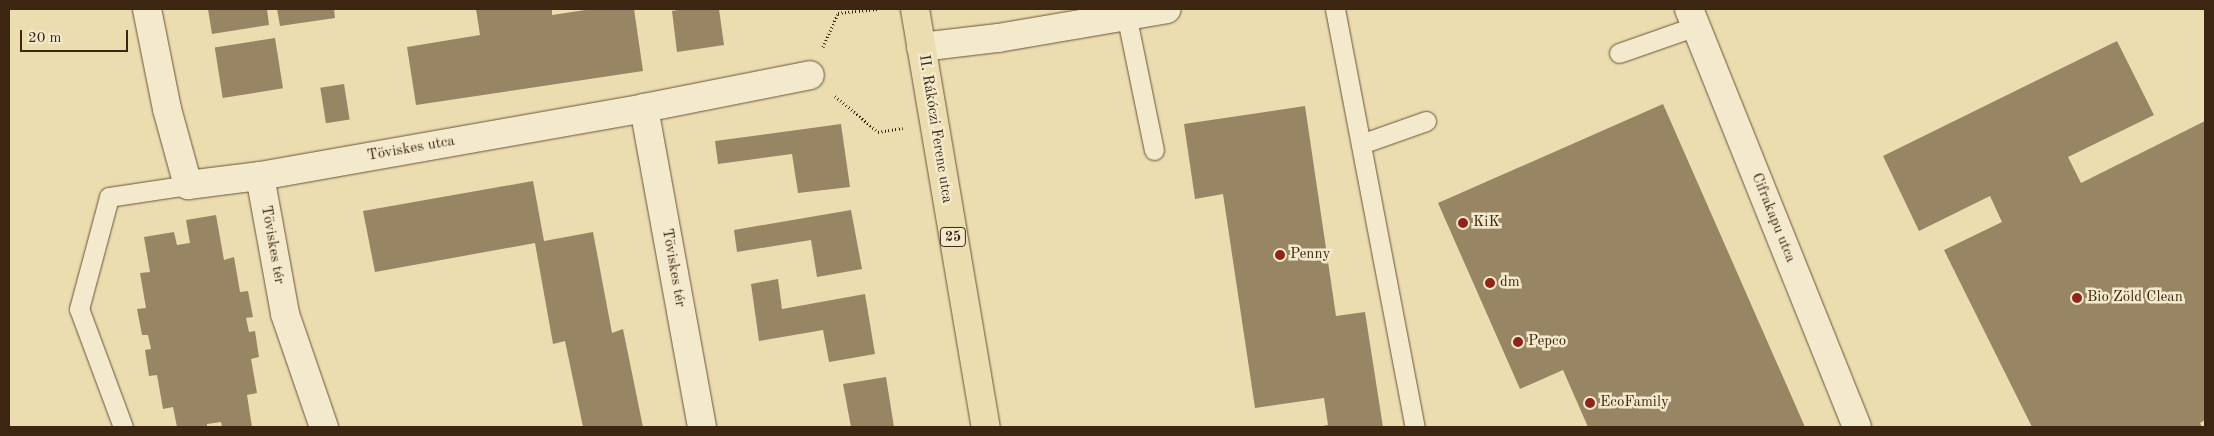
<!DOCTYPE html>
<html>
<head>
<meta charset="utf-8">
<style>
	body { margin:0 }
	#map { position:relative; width:2214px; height:436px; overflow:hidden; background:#ecddb0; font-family:"Old Standard TT",serif }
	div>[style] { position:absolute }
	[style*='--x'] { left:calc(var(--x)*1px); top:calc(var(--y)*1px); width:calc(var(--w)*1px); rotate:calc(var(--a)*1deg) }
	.building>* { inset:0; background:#988564; transform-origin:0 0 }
	.path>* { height:3px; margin-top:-1.5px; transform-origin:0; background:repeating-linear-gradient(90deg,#3c2612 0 1px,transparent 0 3.5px) }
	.roads { filter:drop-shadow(0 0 1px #68543a) drop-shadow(0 0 1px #68543a) }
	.lane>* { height:19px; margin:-9.5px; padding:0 9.5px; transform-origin:9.5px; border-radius:9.5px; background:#f3e9cc }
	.street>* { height:28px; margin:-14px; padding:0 14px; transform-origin:14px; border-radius:14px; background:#f3e9cc }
	.primary>* { height:28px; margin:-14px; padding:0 14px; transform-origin:14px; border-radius:14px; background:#ecddb0 }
	.dots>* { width:14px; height:14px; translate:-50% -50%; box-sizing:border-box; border:2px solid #f3e9cc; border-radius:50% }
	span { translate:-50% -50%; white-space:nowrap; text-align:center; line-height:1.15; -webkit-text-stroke:5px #f3e9cc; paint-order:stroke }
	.shield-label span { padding:1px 4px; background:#f3e9cc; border:1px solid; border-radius:4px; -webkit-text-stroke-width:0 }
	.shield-label { font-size:14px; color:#3c2612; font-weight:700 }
	.street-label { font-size:15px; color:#3c2612 }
	.poi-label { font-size:15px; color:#3c2612 }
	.left { translate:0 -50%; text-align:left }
	.frame { position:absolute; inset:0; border:10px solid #3c2612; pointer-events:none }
	.scale { position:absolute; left:20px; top:30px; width:108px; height:22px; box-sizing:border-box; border:2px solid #3c2612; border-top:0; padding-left:6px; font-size:15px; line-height:18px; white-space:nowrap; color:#3c2612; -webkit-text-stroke:4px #f3e9cc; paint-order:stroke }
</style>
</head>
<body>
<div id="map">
	<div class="building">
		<i style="clip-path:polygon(208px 9px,267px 9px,269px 25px,212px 34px)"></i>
		<i style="clip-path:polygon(277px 9px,334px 9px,335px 18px,280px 26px)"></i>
		<i style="clip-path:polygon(476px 9px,552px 9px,552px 15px,592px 9px,634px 9px,643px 71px,416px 105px,407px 47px,480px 35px)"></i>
		<i style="clip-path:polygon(684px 9px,719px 9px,724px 45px,677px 52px,672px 11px)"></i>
		<i style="left:275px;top:38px;width:51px;height:61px;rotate:81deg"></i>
		<i style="clip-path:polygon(2117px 41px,2154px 115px,2068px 157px,2081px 183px,2205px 121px,2205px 420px,2200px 423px,2202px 427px,2032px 427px,1944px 250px,2002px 222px,1990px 196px,1919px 231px,1883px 156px)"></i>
		<i style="left:344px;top:84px;width:36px;height:24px;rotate:81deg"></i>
		<i style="clip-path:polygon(1663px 104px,1805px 427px,1588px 427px,1563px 370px,1520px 389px,1438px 203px)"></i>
		<i style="clip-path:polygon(1305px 106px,1336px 316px,1365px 312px,1383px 427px,1318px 427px,1328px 425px,1324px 398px,1255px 408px,1223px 194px,1195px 199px,1184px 124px)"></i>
		<i style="clip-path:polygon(841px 124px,850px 187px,798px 193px,792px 154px,718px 164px,715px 141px)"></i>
		<i style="clip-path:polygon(533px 181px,544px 241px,593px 232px,612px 333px,623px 329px,643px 427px,583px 427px,565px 341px,553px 344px,535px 243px,375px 272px,363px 211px)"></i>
		<i style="clip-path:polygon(851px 210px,862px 269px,817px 277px,811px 240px,737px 252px,734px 230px)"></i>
		<i style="clip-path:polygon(216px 215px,224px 260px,234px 257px,240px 292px,248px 291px,253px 317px,246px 318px,249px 332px,255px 331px,259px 357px,251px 359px,257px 393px,247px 395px,252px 427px,222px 427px,221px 422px,207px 424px,207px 427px,177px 427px,173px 407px,163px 409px,157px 375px,149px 376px,145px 350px,151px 349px,148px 335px,142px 335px,137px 309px,146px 308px,140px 273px,150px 272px,144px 237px,174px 232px,177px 245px,190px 243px,186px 220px)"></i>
		<i style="clip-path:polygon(778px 279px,782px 309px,865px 294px,875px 354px,829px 362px,823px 330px,759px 341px,751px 284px)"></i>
		<i style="clip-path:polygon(886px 377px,894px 427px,851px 427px,843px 384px)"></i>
	</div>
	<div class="path">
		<i style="--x:823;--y:47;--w:37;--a:-66"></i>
		<i style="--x:838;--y:13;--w:40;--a:-5.7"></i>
		<i style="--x:835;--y:96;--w:56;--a:39.9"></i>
		<i style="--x:878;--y:132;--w:25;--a:-9"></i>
	</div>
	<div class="roads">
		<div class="lane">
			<i style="--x:1125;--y:9;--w:144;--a:78.4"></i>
			<i style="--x:1335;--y:9;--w:426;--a:79.2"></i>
			<i style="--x:1619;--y:53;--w:82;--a:-19.3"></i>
			<i style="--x:1361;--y:144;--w:69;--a:-19.5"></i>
			<i style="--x:123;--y:427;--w:126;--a:-110.4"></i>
			<i style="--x:79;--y:309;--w:116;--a:-75"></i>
			<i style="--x:109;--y:197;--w:80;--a:-8.6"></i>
		</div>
		<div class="street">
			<i style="--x:147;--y:9;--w:102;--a:78.7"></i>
			<i style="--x:167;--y:109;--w:79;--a:74.6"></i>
			<i style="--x:188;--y:185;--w:73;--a:-7.1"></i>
			<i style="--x:260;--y:176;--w:390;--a:-10"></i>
			<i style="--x:644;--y:108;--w:169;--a:-11.2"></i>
			<i style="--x:1689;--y:9;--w:450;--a:68.1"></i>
			<i style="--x:921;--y:47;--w:78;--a:-6.7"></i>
			<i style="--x:998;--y:38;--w:171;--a:-9.7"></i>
			<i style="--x:644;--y:108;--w:324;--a:79.7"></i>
			<i style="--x:260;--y:176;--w:140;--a:79.7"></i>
			<i style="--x:285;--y:314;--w:120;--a:71"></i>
		</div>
		<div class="primary">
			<i style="--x:915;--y:9;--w:424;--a:80.4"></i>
		</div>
	</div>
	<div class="dots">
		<i style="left:1463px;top:223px;background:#8f2418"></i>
		<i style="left:1280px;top:255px;background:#8f2418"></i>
		<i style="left:1490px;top:283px;background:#8f2418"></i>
		<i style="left:2077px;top:298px;background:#8f2418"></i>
		<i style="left:1518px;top:342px;background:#8f2418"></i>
		<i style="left:1590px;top:403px;background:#8f2418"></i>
	</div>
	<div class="shield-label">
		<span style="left:953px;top:237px">25</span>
	</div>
	<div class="street-label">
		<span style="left:935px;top:129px;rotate:81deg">II. Rákóczi Ferenc utca</span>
		<span style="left:411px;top:149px;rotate:-10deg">Töviskes utca</span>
		<span style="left:1773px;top:218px;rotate:68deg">Cifrakapu utca</span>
		<span style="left:272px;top:245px;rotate:80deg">Töviskes tér</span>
		<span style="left:673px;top:268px;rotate:80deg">Töviskes tér</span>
	</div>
	<div class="poi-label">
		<span class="left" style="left:1473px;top:223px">KiK</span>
		<span class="left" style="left:1290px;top:255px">Penny</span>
		<span class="left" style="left:1500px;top:283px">dm</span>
		<span class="left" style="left:2087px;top:298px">Bio Zöld Clean</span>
		<span class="left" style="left:1528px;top:342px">Pepco</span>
		<span class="left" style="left:1600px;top:403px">EcoFamily</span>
	</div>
	<div class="frame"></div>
	<div class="scale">20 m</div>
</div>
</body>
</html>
